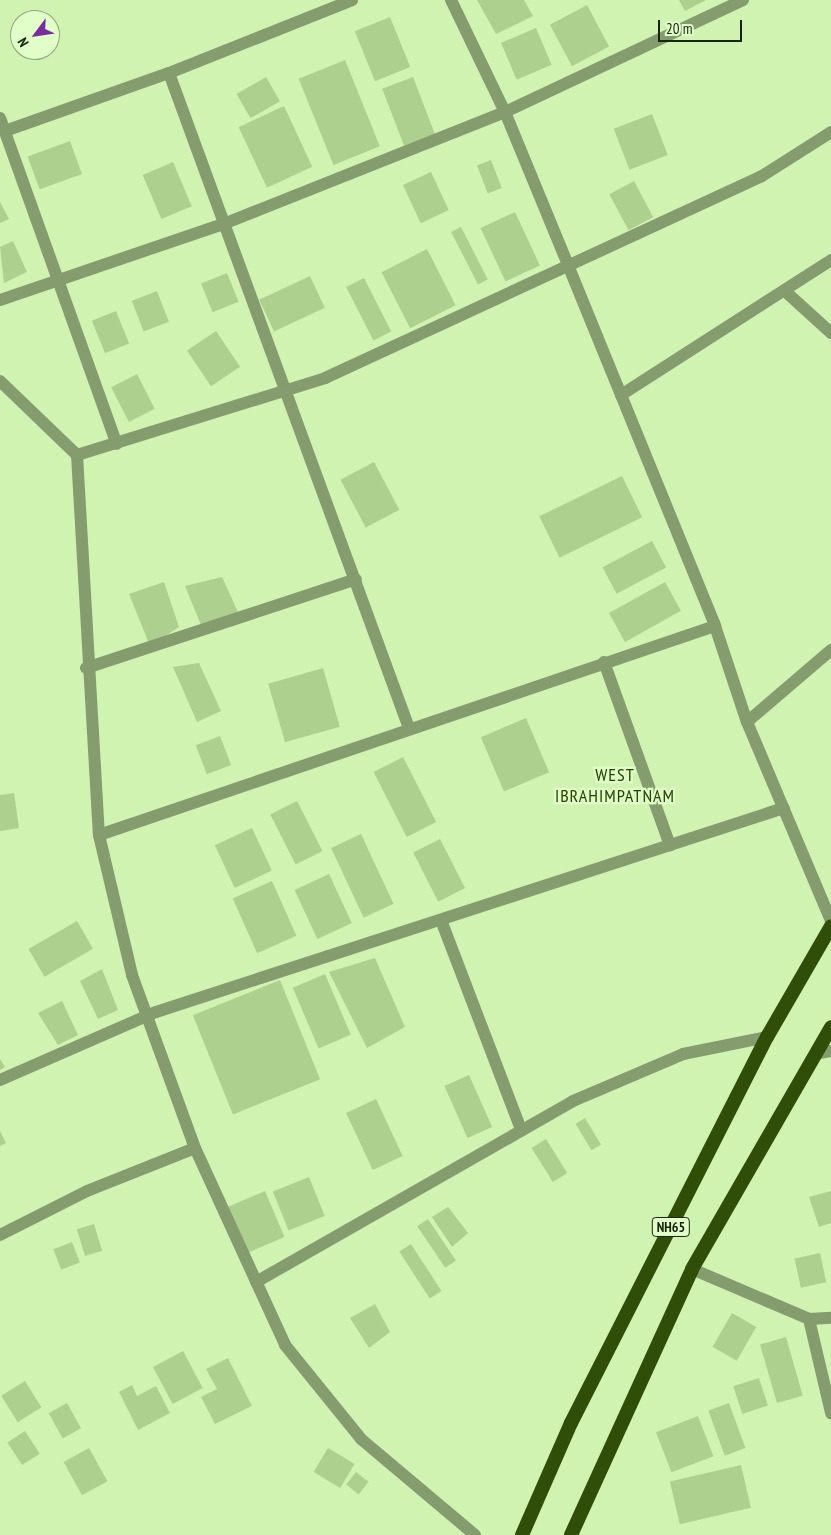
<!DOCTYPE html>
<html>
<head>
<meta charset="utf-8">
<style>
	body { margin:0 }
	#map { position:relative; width:831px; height:1535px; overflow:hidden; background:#d0f3b1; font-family:"PT Sans Narrow",sans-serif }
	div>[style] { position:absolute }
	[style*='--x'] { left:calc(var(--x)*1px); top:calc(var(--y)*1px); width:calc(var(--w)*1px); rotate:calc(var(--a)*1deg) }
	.building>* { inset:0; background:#aed08f; transform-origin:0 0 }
	.minor>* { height:12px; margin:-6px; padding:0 6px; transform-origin:6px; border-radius:6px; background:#849c6e }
	.trunk>* { height:14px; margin:-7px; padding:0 7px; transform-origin:7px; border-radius:7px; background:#304e08 }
	span { translate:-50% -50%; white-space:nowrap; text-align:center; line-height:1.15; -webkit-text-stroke:4.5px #e1fec9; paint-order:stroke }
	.shield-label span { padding:1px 4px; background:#e1fec9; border:1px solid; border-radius:4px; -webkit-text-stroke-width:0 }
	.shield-label { font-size:14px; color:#17230a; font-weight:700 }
	.quarter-label { font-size:18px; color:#254000; letter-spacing:1px }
	.north { position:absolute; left:10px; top:10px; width:50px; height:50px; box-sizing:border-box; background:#e1fec9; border:1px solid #90a67d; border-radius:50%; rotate:239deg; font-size:14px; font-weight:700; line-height:20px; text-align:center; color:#17230a }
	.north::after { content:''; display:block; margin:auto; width:18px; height:22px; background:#772d9f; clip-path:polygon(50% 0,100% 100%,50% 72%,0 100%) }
	.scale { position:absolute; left:658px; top:20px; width:84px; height:22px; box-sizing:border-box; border:2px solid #17230a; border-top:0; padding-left:6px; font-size:15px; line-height:18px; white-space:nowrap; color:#17230a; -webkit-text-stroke:4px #e1fec9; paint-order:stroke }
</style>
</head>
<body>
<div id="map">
	<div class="building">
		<i style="clip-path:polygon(477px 0,524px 0,533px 16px,496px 34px)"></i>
		<i style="clip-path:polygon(679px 0,706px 0,685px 11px)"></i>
		<i style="left:587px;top:5px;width:47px;height:42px;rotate:62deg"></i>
		<i style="left:390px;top:17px;width:54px;height:38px;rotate:68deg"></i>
		<i style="left:536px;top:28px;width:40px;height:38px;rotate:67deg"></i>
		<i style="left:345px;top:60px;width:93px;height:50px;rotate:68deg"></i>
		<i style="left:266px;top:77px;width:28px;height:34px;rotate:60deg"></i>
		<i style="left:413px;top:77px;width:61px;height:33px;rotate:69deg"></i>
		<i style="left:284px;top:106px;width:67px;height:50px;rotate:65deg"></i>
		<i style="left:652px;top:114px;width:44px;height:41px;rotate:69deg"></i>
		<i style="left:70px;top:141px;width:35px;height:45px;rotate:70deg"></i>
		<i style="left:491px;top:160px;width:30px;height:15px;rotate:69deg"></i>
		<i style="left:173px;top:162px;width:48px;height:33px;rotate:67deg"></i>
		<i style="left:431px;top:172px;width:42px;height:31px;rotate:65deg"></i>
		<i style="left:634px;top:181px;width:41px;height:28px;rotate:62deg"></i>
		<i style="clip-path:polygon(0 202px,9px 219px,0 223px)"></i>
		<i style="left:515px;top:212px;width:59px;height:38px;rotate:65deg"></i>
		<i style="left:461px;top:227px;width:59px;height:11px;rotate:63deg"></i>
		<i style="clip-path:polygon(13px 241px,27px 272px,4px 283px,0 247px)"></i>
		<i style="left:427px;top:249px;width:63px;height:51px;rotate:63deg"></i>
		<i style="left:227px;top:273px;width:31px;height:28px;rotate:68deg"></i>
		<i style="left:310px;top:276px;width:35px;height:56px;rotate:65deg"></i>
		<i style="left:364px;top:278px;width:60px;height:20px;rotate:63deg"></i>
		<i style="left:157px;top:291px;width:33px;height:27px;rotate:69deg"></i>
		<i style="left:116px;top:311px;width:35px;height:26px;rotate:68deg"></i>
		<i style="left:216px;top:331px;width:43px;height:35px;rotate:56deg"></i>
		<i style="left:137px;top:374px;width:39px;height:29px;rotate:63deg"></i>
		<i style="left:374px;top:462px;width:54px;height:38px;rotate:62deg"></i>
		<i style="left:622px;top:476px;width:46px;height:92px;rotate:64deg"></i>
		<i style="left:652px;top:541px;width:30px;height:56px;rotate:62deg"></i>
		<i style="clip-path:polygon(222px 577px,238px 612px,201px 625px,185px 586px)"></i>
		<i style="clip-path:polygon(164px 582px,179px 627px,150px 646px,129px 594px)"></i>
		<i style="left:665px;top:582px;width:33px;height:64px;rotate:61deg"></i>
		<i style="clip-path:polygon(199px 663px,221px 711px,197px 722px,173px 667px)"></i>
		<i style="left:323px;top:668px;width:61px;height:57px;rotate:74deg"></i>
		<i style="left:526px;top:718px;width:59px;height:49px;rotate:67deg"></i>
		<i style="left:220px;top:736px;width:31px;height:26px;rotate:69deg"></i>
		<i style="left:403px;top:757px;width:73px;height:33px;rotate:63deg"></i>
		<i style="clip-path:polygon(14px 793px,19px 828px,0 831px,0 795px)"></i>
		<i style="left:297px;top:801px;width:56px;height:30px;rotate:63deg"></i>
		<i style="left:252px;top:828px;width:47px;height:41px;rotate:65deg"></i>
		<i style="left:361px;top:834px;width:77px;height:33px;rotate:65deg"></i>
		<i style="left:440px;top:839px;width:55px;height:30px;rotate:63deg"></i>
		<i style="left:329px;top:874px;width:54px;height:38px;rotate:65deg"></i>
		<i style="left:272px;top:881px;width:60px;height:43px;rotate:66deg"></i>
		<i style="left:77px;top:921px;width:32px;height:56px;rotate:60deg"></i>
		<i style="clip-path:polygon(375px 958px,405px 1027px,367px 1048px,329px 972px)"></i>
		<i style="clip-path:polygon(102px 969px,118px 1010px,98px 1019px,80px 981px)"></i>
		<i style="left:325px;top:974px;width:66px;height:35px;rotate:67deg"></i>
		<i style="left:280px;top:980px;width:107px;height:94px;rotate:68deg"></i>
		<i style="clip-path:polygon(62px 1001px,78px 1035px,58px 1045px,38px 1013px)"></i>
		<i style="clip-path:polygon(0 1059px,5px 1067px,0 1070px)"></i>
		<i style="left:469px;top:1075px;width:57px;height:27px;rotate:66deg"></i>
		<i style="left:376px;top:1099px;width:63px;height:33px;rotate:65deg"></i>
		<i style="left:585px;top:1118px;width:31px;height:11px;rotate:59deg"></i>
		<i style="clip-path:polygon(0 1131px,6px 1143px,0 1146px)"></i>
		<i style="left:546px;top:1139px;width:40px;height:17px;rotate:58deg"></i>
		<i style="left:309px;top:1177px;width:42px;height:39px;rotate:68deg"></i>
		<i style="left:265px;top:1191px;width:50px;height:40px;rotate:67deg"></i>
		<i style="clip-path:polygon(831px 1191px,831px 1223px,819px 1227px,809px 1197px)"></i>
		<i style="clip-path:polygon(448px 1207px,468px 1233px,452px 1247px,432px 1217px)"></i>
		<i style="left:428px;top:1219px;width:50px;height:13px;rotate:56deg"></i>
		<i style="left:94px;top:1224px;width:28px;height:18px;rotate:73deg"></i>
		<i style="left:72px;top:1242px;width:22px;height:20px;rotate:69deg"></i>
		<i style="left:411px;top:1244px;width:56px;height:14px;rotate:57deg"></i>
		<i style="left:820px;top:1253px;width:30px;height:26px;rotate:78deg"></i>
		<i style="clip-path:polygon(375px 1304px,390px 1332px,369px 1348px,350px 1318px)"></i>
		<i style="left:732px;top:1313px;width:28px;height:39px;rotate:30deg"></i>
		<i style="left:786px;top:1337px;width:61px;height:27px;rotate:74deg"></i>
		<i style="left:183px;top:1351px;width:42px;height:34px;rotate:62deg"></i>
		<i style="clip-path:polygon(228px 1358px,252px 1406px,215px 1424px,201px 1397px,217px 1389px,206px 1369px)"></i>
		<i style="left:759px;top:1378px;width:29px;height:27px;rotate:72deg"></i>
		<i style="left:25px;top:1381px;width:31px;height:28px;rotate:58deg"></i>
		<i style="clip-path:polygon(132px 1385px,137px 1396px,156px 1386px,170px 1413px,138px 1430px,119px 1392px)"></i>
		<i style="left:67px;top:1403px;width:29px;height:21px;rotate:61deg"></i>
		<i style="left:729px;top:1403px;width:48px;height:22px;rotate:70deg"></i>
		<i style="left:698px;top:1416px;width:43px;height:45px;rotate:69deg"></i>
		<i style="left:25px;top:1431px;width:27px;height:21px;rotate:57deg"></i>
		<i style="left:89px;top:1448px;width:38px;height:29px;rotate:61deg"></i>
		<i style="left:328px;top:1448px;width:31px;height:28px;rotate:31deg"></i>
		<i style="left:741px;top:1465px;width:44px;height:73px;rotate:77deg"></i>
		<i style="left:356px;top:1472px;width:16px;height:16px;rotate:38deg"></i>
	</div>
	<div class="minor">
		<i style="--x:451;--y:0;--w:124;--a:64.3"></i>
		<i style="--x:505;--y:112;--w:165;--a:67.6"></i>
		<i style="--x:568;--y:265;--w:390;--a:67.8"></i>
		<i style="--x:715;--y:626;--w:101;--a:71.6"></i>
		<i style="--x:747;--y:722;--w:216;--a:67.1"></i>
		<i style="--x:169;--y:73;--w:698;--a:69.88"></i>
		<i style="--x:0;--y:118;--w:346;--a:70.3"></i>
		<i style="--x:5;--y:131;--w:174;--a:-19.5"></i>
		<i style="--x:169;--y:73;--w:197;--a:-21.7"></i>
		<i style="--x:786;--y:292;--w:61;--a:42.3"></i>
		<i style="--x:0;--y:300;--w:239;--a:-18.8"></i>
		<i style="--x:226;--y:223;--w:300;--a:-21.7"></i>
		<i style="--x:505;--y:112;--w:263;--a:-25.2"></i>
		<i style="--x:0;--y:381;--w:107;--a:43.9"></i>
		<i style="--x:77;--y:455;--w:381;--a:86.7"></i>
		<i style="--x:99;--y:835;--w:144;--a:76.7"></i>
		<i style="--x:132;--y:975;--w:184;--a:70"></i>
		<i style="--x:195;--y:1148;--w:217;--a:65.4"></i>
		<i style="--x:285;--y:1345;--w:121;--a:51"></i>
		<i style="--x:361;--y:1439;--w:149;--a:40.1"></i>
		<i style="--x:621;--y:395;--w:250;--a:-32.7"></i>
		<i style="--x:77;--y:455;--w:260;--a:-17.2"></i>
		<i style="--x:325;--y:378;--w:481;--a:-24.8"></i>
		<i style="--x:762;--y:176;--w:82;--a:-32.5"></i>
		<i style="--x:604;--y:662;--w:195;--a:70.2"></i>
		<i style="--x:86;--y:668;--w:284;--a:-18.2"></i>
		<i style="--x:747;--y:722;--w:111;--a:-40.6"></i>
		<i style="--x:99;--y:835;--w:650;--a:-18.74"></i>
		<i style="--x:441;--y:920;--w:225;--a:69.1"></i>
		<i style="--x:815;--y:1054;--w:16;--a:-11"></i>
		<i style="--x:0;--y:1080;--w:170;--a:-23.6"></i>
		<i style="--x:156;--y:1012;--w:660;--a:-18"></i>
		<i style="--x:0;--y:1235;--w:97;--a:-26.8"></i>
		<i style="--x:87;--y:1191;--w:116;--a:-21.7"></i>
		<i style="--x:692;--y:1269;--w:127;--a:23.1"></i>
		<i style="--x:809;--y:1319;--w:22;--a:-3"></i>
		<i style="--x:256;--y:1282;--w:365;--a:-29.7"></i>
		<i style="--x:573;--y:1101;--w:120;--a:-23.1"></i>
		<i style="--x:683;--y:1054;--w:86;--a:-11.4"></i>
		<i style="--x:809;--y:1319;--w:97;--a:76.8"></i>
	</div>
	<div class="trunk">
		<i style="--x:522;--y:1535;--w:122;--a:-66.4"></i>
		<i style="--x:571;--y:1423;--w:433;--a:-63.1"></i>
		<i style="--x:767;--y:1037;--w:128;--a:-60"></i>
		<i style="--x:571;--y:1535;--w:292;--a:-65.5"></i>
		<i style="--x:692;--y:1269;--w:279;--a:-60.1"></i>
	</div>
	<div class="shield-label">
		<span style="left:671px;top:1227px">NH65</span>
	</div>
	<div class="quarter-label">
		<span style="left:615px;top:786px">WEST<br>IBRAHIMPATNAM</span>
	</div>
	<div class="north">N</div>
	<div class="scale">20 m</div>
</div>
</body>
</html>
